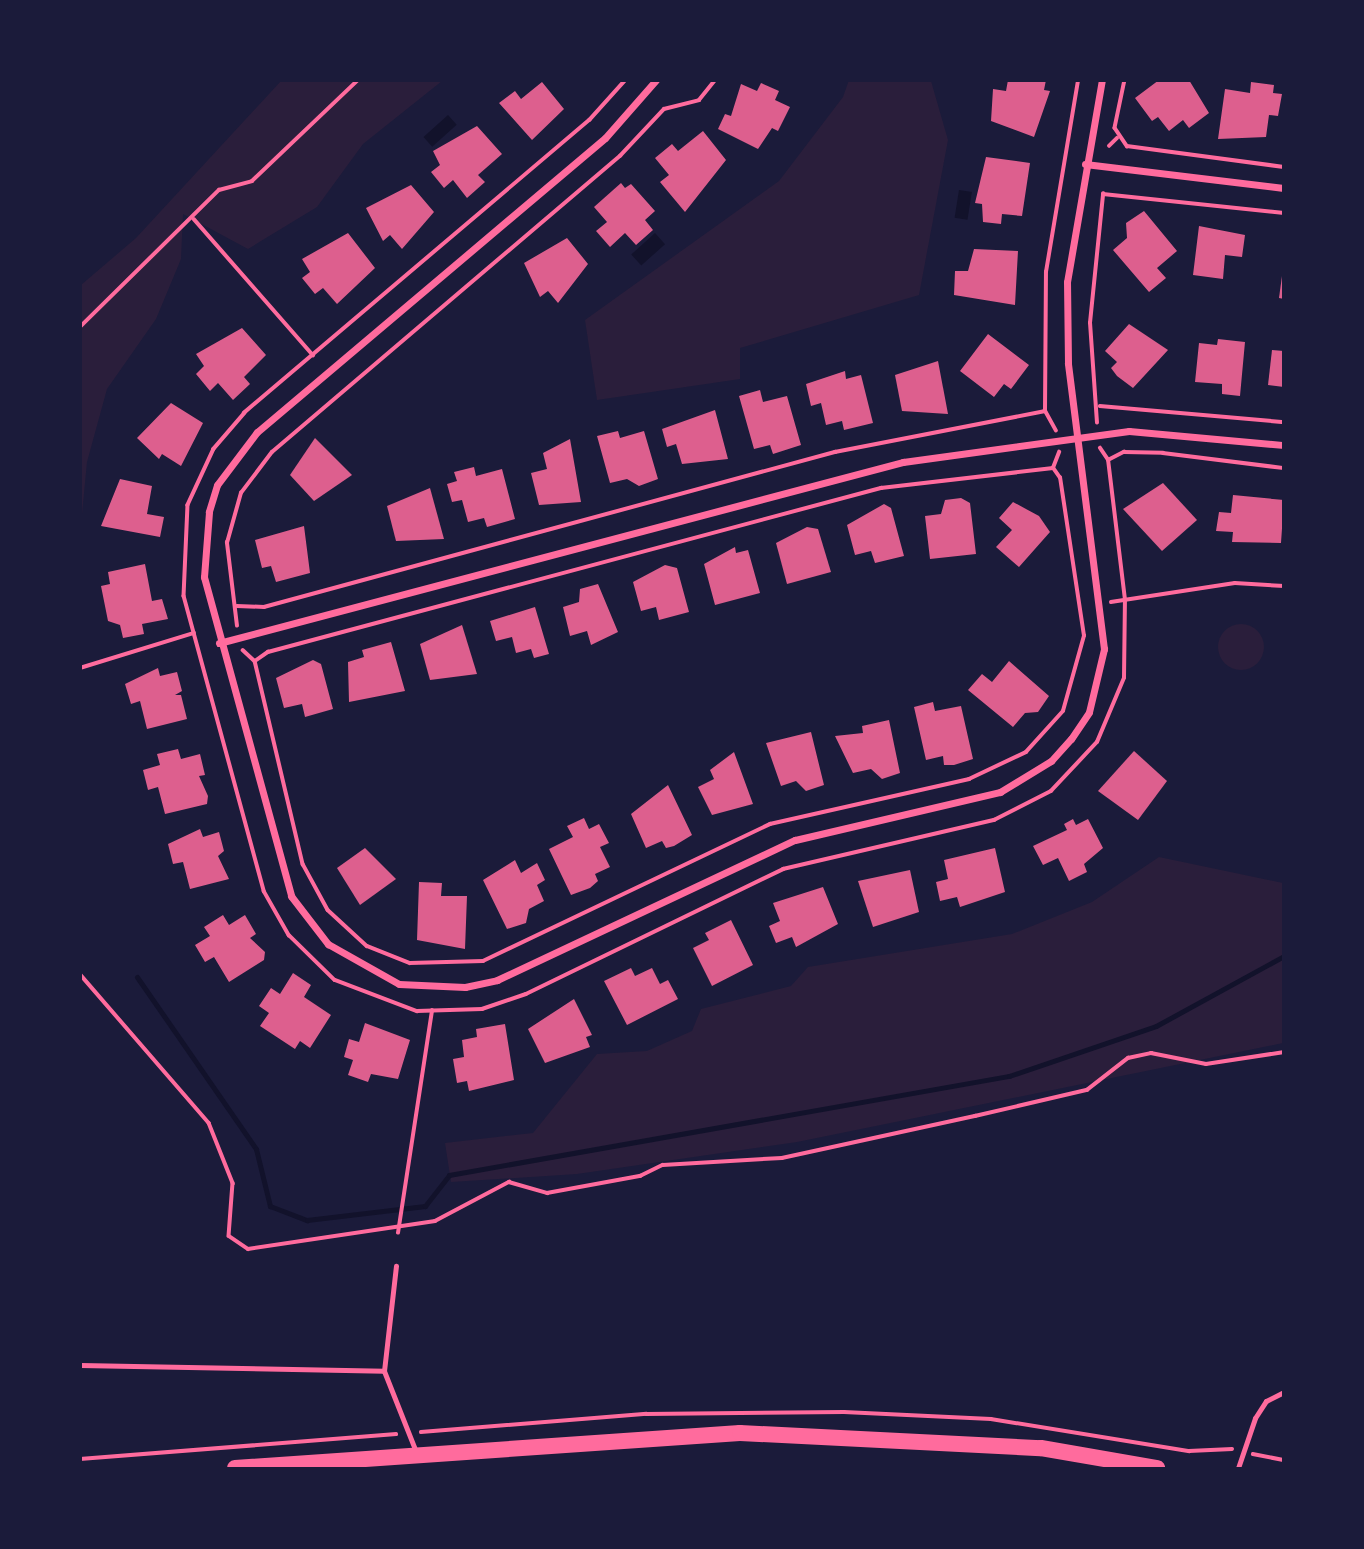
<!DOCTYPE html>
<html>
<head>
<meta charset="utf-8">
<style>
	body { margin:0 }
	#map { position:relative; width:1364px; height:1549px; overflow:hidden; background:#1b1b3a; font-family:"Open Sans",sans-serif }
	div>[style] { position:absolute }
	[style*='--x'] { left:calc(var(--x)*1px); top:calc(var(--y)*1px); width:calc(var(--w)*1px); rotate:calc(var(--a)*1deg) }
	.green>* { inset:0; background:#2a1e3b }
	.round { border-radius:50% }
	.water>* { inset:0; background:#12122b; transform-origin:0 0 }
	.stream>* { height:5px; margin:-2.5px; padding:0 2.5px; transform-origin:2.5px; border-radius:2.5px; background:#12122b }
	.building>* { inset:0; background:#dd5f8e }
	.path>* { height:3.5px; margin:-1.75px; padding:0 1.75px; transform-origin:1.75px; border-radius:1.75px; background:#ff6b9d }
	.service>* { height:5px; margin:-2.5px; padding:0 2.5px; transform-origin:2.5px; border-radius:2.5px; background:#ff6b9d }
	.minor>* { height:7px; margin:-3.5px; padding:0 3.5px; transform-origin:3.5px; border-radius:3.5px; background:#ff6b9d }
	.primary>* { height:16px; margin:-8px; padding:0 8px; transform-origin:8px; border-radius:8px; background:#ff6b9d }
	span { translate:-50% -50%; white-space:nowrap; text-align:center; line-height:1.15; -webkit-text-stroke:5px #1b1b3a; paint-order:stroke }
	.frame { position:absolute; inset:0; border:82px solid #1b1b3a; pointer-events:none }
</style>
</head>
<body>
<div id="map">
	<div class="green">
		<i style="clip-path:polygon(849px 80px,931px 81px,948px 140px,919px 295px,740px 348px,740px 379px,597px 400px,585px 320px,779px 181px,843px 97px)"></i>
		<i style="clip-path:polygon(281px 81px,442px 81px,363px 144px,317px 207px,248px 249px,183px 214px,181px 259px,156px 319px,107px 389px,87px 462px,81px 525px,81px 285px,136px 238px)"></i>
		<i class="round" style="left:1218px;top:624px;width:46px;height:46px"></i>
		<i style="clip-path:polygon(1159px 857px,1283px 883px,1283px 1043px,797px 1142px,577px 1174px,451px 1182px,445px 1143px,533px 1133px,597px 1054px,647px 1051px,692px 1031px,701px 1009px,791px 986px,808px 967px,1012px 934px,1092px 902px)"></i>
	</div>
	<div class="water">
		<i style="left:448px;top:115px;width:13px;height:33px;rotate:48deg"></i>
		<i style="left:959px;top:190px;width:13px;height:28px;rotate:9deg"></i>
		<i style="left:655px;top:233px;width:15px;height:32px;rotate:48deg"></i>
	</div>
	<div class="stream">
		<i style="--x:137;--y:977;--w:209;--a:55.3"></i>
		<i style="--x:256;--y:1149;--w:59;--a:76.2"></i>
		<i style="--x:270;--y:1206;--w:40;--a:21"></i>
		<i style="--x:307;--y:1220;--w:119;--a:-6.8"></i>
		<i style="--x:425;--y:1206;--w:39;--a:-52"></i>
		<i style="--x:449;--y:1175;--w:569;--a:-10.03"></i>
		<i style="--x:1009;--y:1076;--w:155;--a:-18.8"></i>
		<i style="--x:1156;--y:1026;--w:146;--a:-28.7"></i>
	</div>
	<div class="building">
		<i style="clip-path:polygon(1008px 80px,1046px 80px,1044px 90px,1050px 91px,1034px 137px,991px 121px,993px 89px,1006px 91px)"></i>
		<i style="clip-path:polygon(1159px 80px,1189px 80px,1209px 113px,1189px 128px,1183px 120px,1169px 131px,1158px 117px,1152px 121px,1135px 98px)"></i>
		<i style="clip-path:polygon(542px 82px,564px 109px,532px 140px,499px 103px,515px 91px,521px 99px)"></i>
		<i style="clip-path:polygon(1251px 82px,1274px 85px,1273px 93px,1282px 94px,1278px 116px,1269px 115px,1266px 137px,1218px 139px,1225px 89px,1250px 93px)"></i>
		<i style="clip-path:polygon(761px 83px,779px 91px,775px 100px,790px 107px,778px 131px,772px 128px,758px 149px,718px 129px,725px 114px,731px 116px,741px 84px,757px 91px)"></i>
		<i style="clip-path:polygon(477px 126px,502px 154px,478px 175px,485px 182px,467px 198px,453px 180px,444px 188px,431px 172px,440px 165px,433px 151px)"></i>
		<i style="clip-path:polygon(703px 131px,726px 160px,685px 212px,660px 182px,669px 175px,655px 158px,672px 144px,678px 151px)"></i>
		<i style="clip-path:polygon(986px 157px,1030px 163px,1022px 216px,1002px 214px,1001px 224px,983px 222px,982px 204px,975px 203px)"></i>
		<i style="clip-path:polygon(621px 183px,625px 188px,631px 184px,655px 211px,645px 220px,653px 230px,636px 245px,625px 233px,610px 247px,596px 231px,607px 222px,594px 207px)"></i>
		<i style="clip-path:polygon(411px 185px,434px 212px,402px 249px,390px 235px,383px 241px,366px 208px)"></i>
		<i style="clip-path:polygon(1144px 211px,1177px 251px,1157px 268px,1166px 278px,1149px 292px,1113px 250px,1127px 238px,1126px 223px)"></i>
		<i style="clip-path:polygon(1199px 226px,1245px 235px,1242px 257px,1225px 255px,1223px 279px,1193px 275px)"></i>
		<i style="clip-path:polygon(348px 233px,375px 268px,337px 304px,323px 288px,315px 294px,302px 278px,310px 272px,302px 259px)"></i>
		<i style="clip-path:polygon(567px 238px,588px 264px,558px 303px,548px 291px,540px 297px,524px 263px)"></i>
		<i style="clip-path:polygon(974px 249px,1018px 251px,1015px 305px,954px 295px,955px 271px,968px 271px)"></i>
		<i style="clip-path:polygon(1282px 276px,1284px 276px,1284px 299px,1279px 298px)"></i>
		<i style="clip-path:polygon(1129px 324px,1168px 350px,1133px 388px,1117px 376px,1111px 368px,1117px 362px,1105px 351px)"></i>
		<i style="clip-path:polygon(242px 328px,266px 355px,244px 377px,250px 384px,233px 400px,218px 383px,210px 391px,196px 374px,204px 366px,196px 354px)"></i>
		<i style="clip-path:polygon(988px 334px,1029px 365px,1011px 389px,1004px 384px,994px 397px,960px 371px)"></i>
		<i style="clip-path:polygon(1218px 339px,1245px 342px,1240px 396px,1222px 394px,1222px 384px,1195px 382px,1199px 343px,1217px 345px)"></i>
		<i style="clip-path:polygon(1272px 350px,1284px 351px,1284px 387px,1268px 385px)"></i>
		<i style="clip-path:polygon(938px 361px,948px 414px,902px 411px,895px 375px)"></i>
		<i style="clip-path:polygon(845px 371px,846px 379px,861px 375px,873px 423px,844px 430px,842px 421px,826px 425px,821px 403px,811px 406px,806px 384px)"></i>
		<i style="clip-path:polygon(760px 390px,763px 402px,787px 396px,801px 445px,773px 454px,770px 445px,754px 449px,739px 396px)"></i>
		<i style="clip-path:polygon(171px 403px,203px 423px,181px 466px,162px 454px,159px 459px,137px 438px)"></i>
		<i style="clip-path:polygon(715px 410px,728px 459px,682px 464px,676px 444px,667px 447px,662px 429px)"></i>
		<i style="clip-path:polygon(618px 431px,620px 438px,644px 431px,658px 479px,639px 486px,627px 479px,610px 483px,597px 436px)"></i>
		<i style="clip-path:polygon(315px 438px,352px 475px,314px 501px,290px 475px)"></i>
		<i style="clip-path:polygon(570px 439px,581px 502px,539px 505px,531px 473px,547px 469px,543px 453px)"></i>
		<i style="clip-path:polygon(474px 467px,476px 476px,502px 469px,515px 519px,487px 527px,484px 518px,468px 522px,462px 500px,452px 502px,447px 484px,457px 481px,454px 472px)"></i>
		<i style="clip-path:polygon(120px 479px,152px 486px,147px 514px,164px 517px,160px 537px,101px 526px)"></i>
		<i style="clip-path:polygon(1163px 483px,1197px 520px,1162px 551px,1123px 509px)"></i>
		<i style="clip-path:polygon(430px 488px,444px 539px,396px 541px,387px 506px)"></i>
		<i style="clip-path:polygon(1233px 495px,1284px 500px,1281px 543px,1232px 542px,1233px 532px,1216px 531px,1219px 512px,1231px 513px)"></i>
		<i style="clip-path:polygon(961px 498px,970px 503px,976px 554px,930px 559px,925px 516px,941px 514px,945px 500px)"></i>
		<i style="clip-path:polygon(1013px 502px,1039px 516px,1050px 532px,1019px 567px,996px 547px,1012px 530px,999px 518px)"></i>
		<i style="clip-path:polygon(884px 504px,891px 508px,904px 556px,875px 563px,871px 551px,855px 555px,847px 525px)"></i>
		<i style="clip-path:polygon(304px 526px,310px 573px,276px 582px,271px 566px,262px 568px,255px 540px)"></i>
		<i style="clip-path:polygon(807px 527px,818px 529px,831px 572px,787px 584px,776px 543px)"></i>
		<i style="clip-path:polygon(735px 547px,736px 553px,748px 550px,760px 593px,715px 605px,704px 564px)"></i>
		<i style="clip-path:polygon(145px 564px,152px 601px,162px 599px,168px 619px,142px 624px,144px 634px,123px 638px,120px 625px,108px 621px,101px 586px,110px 584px,108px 572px)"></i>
		<i style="clip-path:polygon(665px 565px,677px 568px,689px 612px,659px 620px,656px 607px,641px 611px,633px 582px)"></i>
		<i style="clip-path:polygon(598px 584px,618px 632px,591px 645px,587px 631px,570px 636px,563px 607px,579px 602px,580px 589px)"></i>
		<i style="clip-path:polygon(535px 607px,549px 654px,534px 658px,531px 649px,516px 653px,512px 637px,496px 641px,490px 621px)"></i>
		<i style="clip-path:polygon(462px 625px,477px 674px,430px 680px,420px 644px)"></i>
		<i style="clip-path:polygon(391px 642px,405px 691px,349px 702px,348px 662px,364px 657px,362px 650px)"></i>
		<i style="clip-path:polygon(313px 660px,321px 664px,333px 709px,305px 717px,302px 704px,284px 708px,276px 678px)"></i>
		<i style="clip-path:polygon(1009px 661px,1049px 696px,1038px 712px,1025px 713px,1013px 727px,968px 690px,982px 674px,992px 682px)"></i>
		<i style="clip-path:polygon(158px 668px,160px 676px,177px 672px,182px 691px,175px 695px,181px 695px,187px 719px,147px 729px,140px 701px,131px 704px,125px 684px)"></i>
		<i style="clip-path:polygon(933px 702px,935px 711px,961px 706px,973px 759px,954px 765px,944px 765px,943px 756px,926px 760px,914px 707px)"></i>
		<i style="clip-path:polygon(889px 720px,900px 773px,882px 779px,871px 769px,853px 773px,835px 736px,863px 733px,862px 726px)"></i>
		<i style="clip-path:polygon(811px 732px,824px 785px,806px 791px,796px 781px,781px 786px,766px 743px)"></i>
		<i style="clip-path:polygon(178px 749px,181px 759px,200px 754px,205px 775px,199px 776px,208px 796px,207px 804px,165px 814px,158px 787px,148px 790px,143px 770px,160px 765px,157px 754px)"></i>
		<i style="clip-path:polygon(1134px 751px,1167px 781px,1138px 820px,1098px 791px)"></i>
		<i style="clip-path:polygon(734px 752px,753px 804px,712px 815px,698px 787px,714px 779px,710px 770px)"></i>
		<i style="clip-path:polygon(668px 785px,692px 835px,674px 846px,666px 848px,662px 841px,646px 848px,631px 814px)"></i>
		<i style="clip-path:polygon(584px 818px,589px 829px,599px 824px,609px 843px,600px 847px,610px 867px,595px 874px,598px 881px,590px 888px,571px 895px,549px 849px,573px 837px,567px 826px)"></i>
		<i style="clip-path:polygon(1073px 819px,1076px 825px,1088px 819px,1103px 848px,1084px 864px,1087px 872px,1069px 881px,1058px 858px,1043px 865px,1033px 846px,1067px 830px,1064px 824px)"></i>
		<i style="clip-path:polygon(200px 829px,203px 837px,219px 832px,224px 851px,218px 856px,229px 879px,190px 889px,183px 862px,173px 864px,168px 844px)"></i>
		<i style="clip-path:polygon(365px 848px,396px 879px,360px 905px,337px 868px)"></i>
		<i style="clip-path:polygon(995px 848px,1005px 892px,960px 907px,957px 897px,940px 901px,936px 882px,948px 879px,944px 860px)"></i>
		<i style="clip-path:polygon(515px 860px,521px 873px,537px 863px,545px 880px,537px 885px,544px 901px,529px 909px,526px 923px,507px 929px,483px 880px)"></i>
		<i style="clip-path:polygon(910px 870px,919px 912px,873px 927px,858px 881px)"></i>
		<i style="clip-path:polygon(419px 882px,442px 883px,441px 896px,467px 896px,465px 949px,417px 940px)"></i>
		<i style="clip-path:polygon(823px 887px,838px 924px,796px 947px,792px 937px,776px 943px,769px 926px,780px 921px,773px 903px)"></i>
		<i style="clip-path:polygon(223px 915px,229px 925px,245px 915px,256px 934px,250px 938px,265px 952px,264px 960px,229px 982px,214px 957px,205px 962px,195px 945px,210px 936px,204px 927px)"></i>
		<i style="clip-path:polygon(731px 920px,753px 965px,712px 986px,693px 948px,709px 940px,705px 933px)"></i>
		<i style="clip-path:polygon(631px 968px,635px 976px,652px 968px,660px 984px,668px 980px,678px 999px,627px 1025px,604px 981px)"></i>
		<i style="clip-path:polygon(293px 973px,311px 985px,304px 997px,331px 1015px,310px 1048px,300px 1041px,295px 1049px,260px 1026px,269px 1013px,259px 1006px,271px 988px,280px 994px)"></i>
		<i style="clip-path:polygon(574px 999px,592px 1035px,586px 1037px,590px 1047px,545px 1063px,528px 1029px)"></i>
		<i style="clip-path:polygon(365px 1023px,410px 1040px,398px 1079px,371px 1074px,368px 1082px,348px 1075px,353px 1060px,344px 1057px,349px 1039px,359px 1042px)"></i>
		<i style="clip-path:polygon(505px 1024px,514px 1080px,469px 1091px,467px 1081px,457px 1083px,453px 1059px,464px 1057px,462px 1040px,477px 1037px,476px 1029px)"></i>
	</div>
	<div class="path">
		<i style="--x:626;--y:80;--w:54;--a:132"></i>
		<i style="--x:590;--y:120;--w:453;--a:139.7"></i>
		<i style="--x:245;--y:413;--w:48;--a:130.7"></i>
		<i style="--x:214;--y:449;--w:62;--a:114.9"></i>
		<i style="--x:188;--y:505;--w:91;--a:92.5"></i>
		<i style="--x:184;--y:596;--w:306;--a:74.8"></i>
		<i style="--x:264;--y:891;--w:51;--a:60.4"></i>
		<i style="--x:289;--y:935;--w:64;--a:44.4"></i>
		<i style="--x:335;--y:980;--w:88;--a:20.7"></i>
		<i style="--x:417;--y:1011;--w:65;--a:-1.8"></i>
		<i style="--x:482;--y:1009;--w:46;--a:-18.8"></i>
		<i style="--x:526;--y:994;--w:286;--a:-25.9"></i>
		<i style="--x:783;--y:869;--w:217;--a:-13.1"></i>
		<i style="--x:994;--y:820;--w:64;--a:-27"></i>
		<i style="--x:1051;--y:791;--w:67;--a:-46.8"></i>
		<i style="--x:1097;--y:742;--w:69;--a:-67.1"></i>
		<i style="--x:1124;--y:678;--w:78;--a:-89.3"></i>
		<i style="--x:1125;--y:600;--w:141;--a:-96.9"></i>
		<i style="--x:1108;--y:460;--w:14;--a:-124"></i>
		<i style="--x:1125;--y:80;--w:49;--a:101.8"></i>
		<i style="--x:1115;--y:128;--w:22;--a:56"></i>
		<i style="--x:1127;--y:146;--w:158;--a:7.6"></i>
		<i style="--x:1109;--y:146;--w:11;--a:-45"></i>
		<i style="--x:194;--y:219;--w:181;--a:48.8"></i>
		<i style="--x:80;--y:327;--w:195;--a:-44.6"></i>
		<i style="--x:219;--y:190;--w:34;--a:-15"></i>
		<i style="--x:252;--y:181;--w:146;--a:-43.6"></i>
		<i style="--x:1100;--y:406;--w:185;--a:5"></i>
		<i style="--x:1097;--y:423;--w:100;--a:-94"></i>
		<i style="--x:1090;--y:323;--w:130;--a:-84.2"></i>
		<i style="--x:1103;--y:194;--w:182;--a:6"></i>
		<i style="--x:1056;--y:431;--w:23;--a:-119"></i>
		<i style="--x:1045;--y:411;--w:139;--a:-89.6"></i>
		<i style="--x:1046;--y:272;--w:195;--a:-80.5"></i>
		<i style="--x:1108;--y:460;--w:18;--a:-27"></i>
		<i style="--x:1124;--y:452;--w:39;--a:1"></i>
		<i style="--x:1163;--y:453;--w:122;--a:7.1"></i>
		<i style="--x:1111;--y:602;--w:125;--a:-8.7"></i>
		<i style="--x:1235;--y:583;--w:49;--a:3.5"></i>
		<i style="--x:237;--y:606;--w:27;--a:2"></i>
		<i style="--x:264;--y:607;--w:592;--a:-15.19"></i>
		<i style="--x:835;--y:452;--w:214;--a:-11"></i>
		<i style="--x:237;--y:626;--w:84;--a:-96.9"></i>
		<i style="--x:227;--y:543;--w:52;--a:-74.4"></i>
		<i style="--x:241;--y:493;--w:51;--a:-52.9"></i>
		<i style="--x:272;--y:452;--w:457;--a:-40.4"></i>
		<i style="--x:620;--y:156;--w:64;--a:-46.9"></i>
		<i style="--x:664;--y:109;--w:36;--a:-14"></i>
		<i style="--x:699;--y:100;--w:26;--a:-51"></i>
		<i style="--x:243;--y:650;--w:16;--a:43"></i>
		<i style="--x:255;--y:661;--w:209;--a:76.7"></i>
		<i style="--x:303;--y:864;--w:52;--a:61.5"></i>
		<i style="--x:328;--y:910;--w:53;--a:42.7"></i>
		<i style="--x:367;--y:946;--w:46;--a:21.6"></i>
		<i style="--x:410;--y:963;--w:73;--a:-1.6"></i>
		<i style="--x:483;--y:961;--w:318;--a:-25.5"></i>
		<i style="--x:770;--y:824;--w:204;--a:-12.7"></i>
		<i style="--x:969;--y:779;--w:63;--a:-25.3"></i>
		<i style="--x:1026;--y:752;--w:55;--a:-47.9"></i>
		<i style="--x:1063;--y:711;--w:78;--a:-74.4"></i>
		<i style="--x:1084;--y:636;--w:160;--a:-98.6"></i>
		<i style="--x:1060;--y:478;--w:12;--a:-125"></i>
		<i style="--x:1053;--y:468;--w:17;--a:-69"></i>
		<i style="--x:255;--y:661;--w:16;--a:-35"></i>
		<i style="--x:268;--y:652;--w:635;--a:-14.98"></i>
		<i style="--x:881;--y:488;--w:173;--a:-6.6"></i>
		<i style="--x:80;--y:668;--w:119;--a:-17.1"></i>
		<i style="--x:80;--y:974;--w:197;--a:49.1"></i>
		<i style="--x:209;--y:1123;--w:65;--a:68.2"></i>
		<i style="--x:233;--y:1183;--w:53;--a:94.3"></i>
		<i style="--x:229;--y:1236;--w:23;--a:34"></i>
		<i style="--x:248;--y:1249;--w:189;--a:-8.5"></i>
		<i style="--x:435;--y:1221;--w:84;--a:-27.8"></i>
		<i style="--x:509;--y:1182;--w:40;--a:16"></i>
		<i style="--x:547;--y:1193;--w:95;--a:-10.4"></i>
		<i style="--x:640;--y:1176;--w:25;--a:-26"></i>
		<i style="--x:663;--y:1165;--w:119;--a:-3.4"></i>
		<i style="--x:782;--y:1158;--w:198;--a:-12.3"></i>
		<i style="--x:975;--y:1116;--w:115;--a:-13.1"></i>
		<i style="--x:1087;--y:1090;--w:52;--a:-38"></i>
		<i style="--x:1128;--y:1058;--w:24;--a:-12"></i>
		<i style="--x:1151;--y:1053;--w:56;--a:11.3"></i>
		<i style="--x:1206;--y:1064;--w:79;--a:-8.7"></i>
		<i style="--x:398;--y:1233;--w:225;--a:-81.3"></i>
		<i style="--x:421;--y:1432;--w:226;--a:-4.6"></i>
		<i style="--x:646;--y:1414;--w:198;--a:-0.6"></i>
		<i style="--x:844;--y:1412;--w:147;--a:2.7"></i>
		<i style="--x:991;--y:1419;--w:201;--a:9.2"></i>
		<i style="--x:1189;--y:1451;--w:43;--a:-2.7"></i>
		<i style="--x:1253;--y:1454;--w:32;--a:11"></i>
		<i style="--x:80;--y:1459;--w:317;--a:-4.5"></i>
	</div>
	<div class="service">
		<i style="--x:80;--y:1365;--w:304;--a:1.1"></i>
		<i style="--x:384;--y:1371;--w:106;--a:-83.5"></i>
		<i style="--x:384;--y:1371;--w:87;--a:68.4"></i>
		<i style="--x:1238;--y:1468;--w:53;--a:-71.2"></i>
		<i style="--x:1255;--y:1418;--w:20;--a:-57"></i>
		<i style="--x:1266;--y:1401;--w:20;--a:-27"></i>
	</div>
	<div class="minor">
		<i style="--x:656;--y:80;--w:77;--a:131.3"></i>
		<i style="--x:605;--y:138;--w:456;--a:139.8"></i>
		<i style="--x:257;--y:432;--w:66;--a:127"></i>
		<i style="--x:217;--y:485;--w:28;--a:107"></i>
		<i style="--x:209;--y:512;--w:65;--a:94.4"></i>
		<i style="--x:204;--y:577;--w:331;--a:74.7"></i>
		<i style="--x:291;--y:896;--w:61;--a:52.4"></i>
		<i style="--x:328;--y:944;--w:81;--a:29.4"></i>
		<i style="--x:399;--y:984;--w:66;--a:2.6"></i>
		<i style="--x:465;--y:987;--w:33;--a:-12"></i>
		<i style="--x:497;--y:980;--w:329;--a:-25.2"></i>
		<i style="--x:795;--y:840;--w:211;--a:-13.2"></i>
		<i style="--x:1000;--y:792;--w:60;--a:-31.3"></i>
		<i style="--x:1051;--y:761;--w:30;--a:-48"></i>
		<i style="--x:1071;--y:739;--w:32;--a:-56"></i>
		<i style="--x:1089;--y:712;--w:65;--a:-76.6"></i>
		<i style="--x:1104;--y:649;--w:288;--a:-97.2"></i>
		<i style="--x:1068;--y:363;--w:81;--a:-90.7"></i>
		<i style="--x:1067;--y:282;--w:205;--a:-80.2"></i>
		<i style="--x:1085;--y:164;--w:200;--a:6.9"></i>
		<i style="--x:219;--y:643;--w:708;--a:-14.82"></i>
		<i style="--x:903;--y:462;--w:228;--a:-7.8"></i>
		<i style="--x:1129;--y:431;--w:156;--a:5.2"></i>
	</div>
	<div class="primary">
		<i style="--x:235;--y:1468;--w:506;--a:-3.96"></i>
		<i style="--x:740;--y:1433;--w:301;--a:2.9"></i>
		<i style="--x:1041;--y:1448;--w:118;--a:9.8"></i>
	</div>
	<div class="frame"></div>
</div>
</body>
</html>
